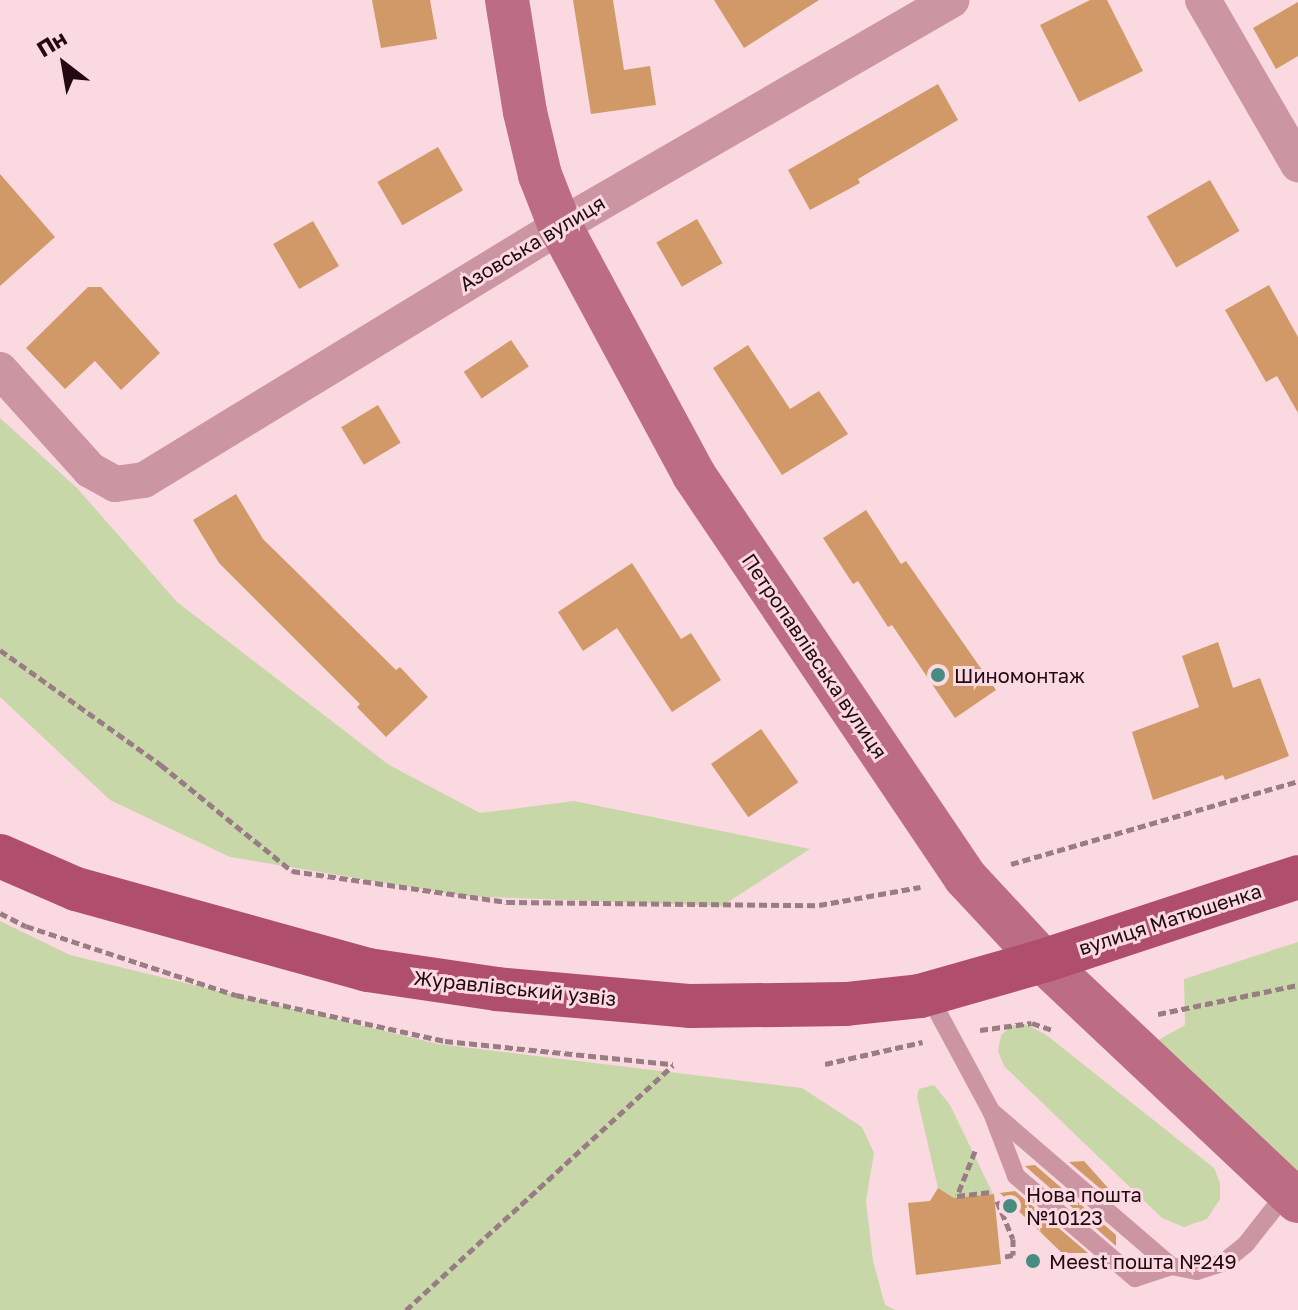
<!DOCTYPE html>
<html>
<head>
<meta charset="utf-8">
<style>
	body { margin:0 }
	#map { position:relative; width:1298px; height:1310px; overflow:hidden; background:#fad9e0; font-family:"Golos Text",sans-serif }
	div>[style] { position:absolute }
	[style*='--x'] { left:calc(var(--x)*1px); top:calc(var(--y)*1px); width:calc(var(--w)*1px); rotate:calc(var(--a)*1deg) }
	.green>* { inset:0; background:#c8d7a8 }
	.building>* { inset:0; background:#d09967; transform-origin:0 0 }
	.path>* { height:5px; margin-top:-2.5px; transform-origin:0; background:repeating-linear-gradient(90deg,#9a7c84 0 8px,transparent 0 12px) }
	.lane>* { height:18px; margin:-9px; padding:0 9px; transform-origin:9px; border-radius:9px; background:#cc95a2 }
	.street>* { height:36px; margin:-18px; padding:0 18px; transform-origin:18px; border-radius:18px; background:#cc95a2 }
	.secondary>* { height:44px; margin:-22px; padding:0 22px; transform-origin:22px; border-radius:22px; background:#bd6d83 }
	.primary>* { height:44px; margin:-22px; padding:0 22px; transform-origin:22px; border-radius:22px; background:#b04e6d }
	.dots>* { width:22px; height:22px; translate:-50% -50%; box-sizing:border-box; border:4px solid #fad9e0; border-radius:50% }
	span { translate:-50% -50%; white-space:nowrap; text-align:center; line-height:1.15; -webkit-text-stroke:6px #fad9e0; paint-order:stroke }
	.street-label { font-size:20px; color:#230911 }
	.poi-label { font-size:20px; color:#230911 }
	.left { translate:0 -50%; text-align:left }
	.north { position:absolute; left:24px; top:24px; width:80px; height:80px; -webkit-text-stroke:6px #fad9e0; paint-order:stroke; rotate:329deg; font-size:22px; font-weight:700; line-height:32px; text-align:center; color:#230911 }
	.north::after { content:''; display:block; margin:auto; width:28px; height:36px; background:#230911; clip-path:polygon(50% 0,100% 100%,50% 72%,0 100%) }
</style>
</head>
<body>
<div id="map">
	<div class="green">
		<i style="clip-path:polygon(0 418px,77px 488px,177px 602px,389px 765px,480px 813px,574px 801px,810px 849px,722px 906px,464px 896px,230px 857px,110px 800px,0 697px)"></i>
		<i style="clip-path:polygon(0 921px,70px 955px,438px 1044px,802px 1088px,862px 1127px,874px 1153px,866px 1201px,873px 1261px,885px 1305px,896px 1310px,0 1310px)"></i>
		<i style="clip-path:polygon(1298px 942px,1298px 1171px,1151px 1044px,1185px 1025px,1184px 979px)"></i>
		<i style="clip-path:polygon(1025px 1024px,1045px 1034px,1214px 1168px,1220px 1183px,1220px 1199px,1207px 1219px,1184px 1227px,1162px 1218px,1004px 1066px,998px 1051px,1001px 1035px,1014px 1025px)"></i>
		<i style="clip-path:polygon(934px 1085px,950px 1105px,993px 1194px,954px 1198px,938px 1188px,917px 1097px,919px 1089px)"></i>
	</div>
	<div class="building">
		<i style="clip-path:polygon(372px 0,430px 0,437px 39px,381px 48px)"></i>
		<i style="clip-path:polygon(573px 0,613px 0,624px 70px,650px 66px,656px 105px,591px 114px)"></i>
		<i style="clip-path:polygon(714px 0,819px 0,744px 48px)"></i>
		<i style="clip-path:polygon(1090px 0,1107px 0,1143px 71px,1079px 102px,1040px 25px)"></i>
		<i style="clip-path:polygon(1298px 2px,1298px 56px,1276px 69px,1253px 28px)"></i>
		<i style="clip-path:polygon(938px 84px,958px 120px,858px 179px,860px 183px,810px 210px,788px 170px)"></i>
		<i style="left:438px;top:147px;width:50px;height:70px;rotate:60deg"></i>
		<i style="clip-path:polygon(0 174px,55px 237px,0 286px)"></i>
		<i style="left:1210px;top:180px;width:59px;height:73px;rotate:60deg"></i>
		<i style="left:697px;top:219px;width:51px;height:47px;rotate:60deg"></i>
		<i style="left:313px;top:221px;width:52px;height:46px;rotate:60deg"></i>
		<i style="clip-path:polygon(1269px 285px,1298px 337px,1298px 413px,1277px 376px,1266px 382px,1225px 310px)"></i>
		<i style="clip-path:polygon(88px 287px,101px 287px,160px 353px,121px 390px,95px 361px,65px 389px,26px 348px)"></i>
		<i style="left:511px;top:340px;width:32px;height:57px;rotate:56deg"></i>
		<i style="clip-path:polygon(748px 345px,790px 409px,819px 391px,848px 434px,782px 475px,713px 368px)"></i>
		<i style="left:378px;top:405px;width:44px;height:43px;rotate:59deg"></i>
		<i style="clip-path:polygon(236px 494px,263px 539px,396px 670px,400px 667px,428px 697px,386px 737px,357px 707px,360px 704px,219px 563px,193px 520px)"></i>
		<i style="clip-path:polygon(866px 510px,901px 564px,906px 561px,996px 690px,955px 718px,892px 625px,888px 627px,858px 581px,853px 584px,823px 538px)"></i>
		<i style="clip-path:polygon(632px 563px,681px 639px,691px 633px,721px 680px,672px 712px,617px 628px,583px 651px,558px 612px)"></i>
		<i style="clip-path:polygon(1218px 642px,1233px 688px,1260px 678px,1289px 756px,1225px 780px,1223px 775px,1153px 800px,1132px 732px,1199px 707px,1182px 656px)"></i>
		<i style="left:761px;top:729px;width:65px;height:61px;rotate:55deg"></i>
		<i style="clip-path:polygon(1084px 1161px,1117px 1198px,1117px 1203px,1069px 1162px)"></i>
		<i style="clip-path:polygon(1035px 1165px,1116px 1235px,1116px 1246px,1025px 1166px)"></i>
		<i style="clip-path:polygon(938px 1188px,954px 1198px,994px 1194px,1001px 1264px,916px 1275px,908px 1203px,930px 1201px)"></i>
		<i style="clip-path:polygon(1015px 1191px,1088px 1253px,1062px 1253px,1000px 1193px)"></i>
	</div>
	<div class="path">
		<i style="--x:0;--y:650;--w:198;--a:35.5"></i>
		<i style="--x:161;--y:765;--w:169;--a:39"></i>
		<i style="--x:292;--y:871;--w:217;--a:8.2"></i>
		<i style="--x:507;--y:902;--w:312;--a:0.6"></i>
		<i style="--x:819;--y:905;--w:103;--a:-10.1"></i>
		<i style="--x:1011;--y:864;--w:299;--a:-16.1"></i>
		<i style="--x:0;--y:913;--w:29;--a:27"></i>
		<i style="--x:26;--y:926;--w:221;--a:18.2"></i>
		<i style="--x:236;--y:995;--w:214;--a:12.4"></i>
		<i style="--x:445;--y:1041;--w:229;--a:5.8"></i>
		<i style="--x:1158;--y:1014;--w:143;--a:-11.7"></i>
		<i style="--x:980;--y:1030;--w:52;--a:-7.7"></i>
		<i style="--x:1032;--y:1023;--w:21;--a:19"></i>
		<i style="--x:825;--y:1064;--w:100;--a:-12.7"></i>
		<i style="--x:975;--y:1151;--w:48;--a:111.8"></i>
		<i style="--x:957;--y:1196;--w:34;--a:-7"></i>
		<i style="--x:997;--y:1201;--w:41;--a:67.2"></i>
		<i style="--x:1013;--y:1239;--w:16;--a:90"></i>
		<i style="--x:1013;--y:1255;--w:10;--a:169"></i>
		<i style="--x:406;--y:1310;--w:362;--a:-42.5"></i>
	</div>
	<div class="lane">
		<i style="--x:928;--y:994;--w:133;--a:61.7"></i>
		<i style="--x:991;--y:1111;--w:238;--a:40.7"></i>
		<i style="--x:1171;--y:1266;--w:26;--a:11"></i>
		<i style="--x:1197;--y:1271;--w:28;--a:-18"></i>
		<i style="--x:1224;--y:1262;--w:28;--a:-39"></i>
		<i style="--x:1246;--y:1244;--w:66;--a:-51.7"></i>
		<i style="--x:992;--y:1113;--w:67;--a:69.1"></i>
		<i style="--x:1016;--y:1176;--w:157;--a:40.6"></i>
		<i style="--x:1135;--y:1278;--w:38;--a:-18"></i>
	</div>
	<div class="street">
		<i style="--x:1203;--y:0;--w:190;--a:59.9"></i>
		<i style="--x:0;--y:370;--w:135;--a:48"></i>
		<i style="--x:90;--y:470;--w:29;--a:29"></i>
		<i style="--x:115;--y:484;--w:29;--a:-8"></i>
		<i style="--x:144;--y:480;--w:487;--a:-31.4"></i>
		<i style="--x:560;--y:226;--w:452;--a:-30"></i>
	</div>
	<div class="secondary">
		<i style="--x:507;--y:0;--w:113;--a:80.9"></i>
		<i style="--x:525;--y:112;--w:65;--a:76.6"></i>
		<i style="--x:540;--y:175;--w:55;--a:68.6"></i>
		<i style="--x:560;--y:226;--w:283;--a:61.7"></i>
		<i style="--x:694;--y:475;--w:485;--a:56"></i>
		<i style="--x:965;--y:877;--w:115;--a:47.1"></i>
		<i style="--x:1043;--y:961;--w:350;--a:43.3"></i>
	</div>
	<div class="primary">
		<i style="--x:0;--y:856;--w:83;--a:23.5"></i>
		<i style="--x:76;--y:889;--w:303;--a:15.5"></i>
		<i style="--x:368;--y:970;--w:129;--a:8.4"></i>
		<i style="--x:496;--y:989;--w:196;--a:5"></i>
		<i style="--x:691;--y:1006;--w:155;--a:-0.7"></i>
		<i style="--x:846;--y:1004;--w:74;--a:-6.2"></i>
		<i style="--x:920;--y:996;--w:128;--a:-15.9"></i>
		<i style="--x:1043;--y:961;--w:268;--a:-18.2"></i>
	</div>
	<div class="dots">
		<i style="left:938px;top:675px;background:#478c81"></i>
		<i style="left:1010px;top:1206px;background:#478c81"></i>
		<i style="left:1033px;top:1261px;background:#478c81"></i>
	</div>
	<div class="street-label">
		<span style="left:532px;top:243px;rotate:-31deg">Азовська вулиця</span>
		<span style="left:815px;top:656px;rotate:56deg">Петропавлівська вулиця</span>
		<span style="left:1170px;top:919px;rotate:-18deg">вулиця Матюшенка</span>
		<span style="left:515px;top:988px;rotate:6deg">Журавлівський узвіз</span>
	</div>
	<div class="poi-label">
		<span class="left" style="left:954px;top:675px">Шиномонтаж</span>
		<span class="left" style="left:1026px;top:1206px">Нова пошта<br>№10123</span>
		<span class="left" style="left:1049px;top:1261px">Meest пошта №249</span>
	</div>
	<div class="north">Пн</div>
</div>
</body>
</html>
